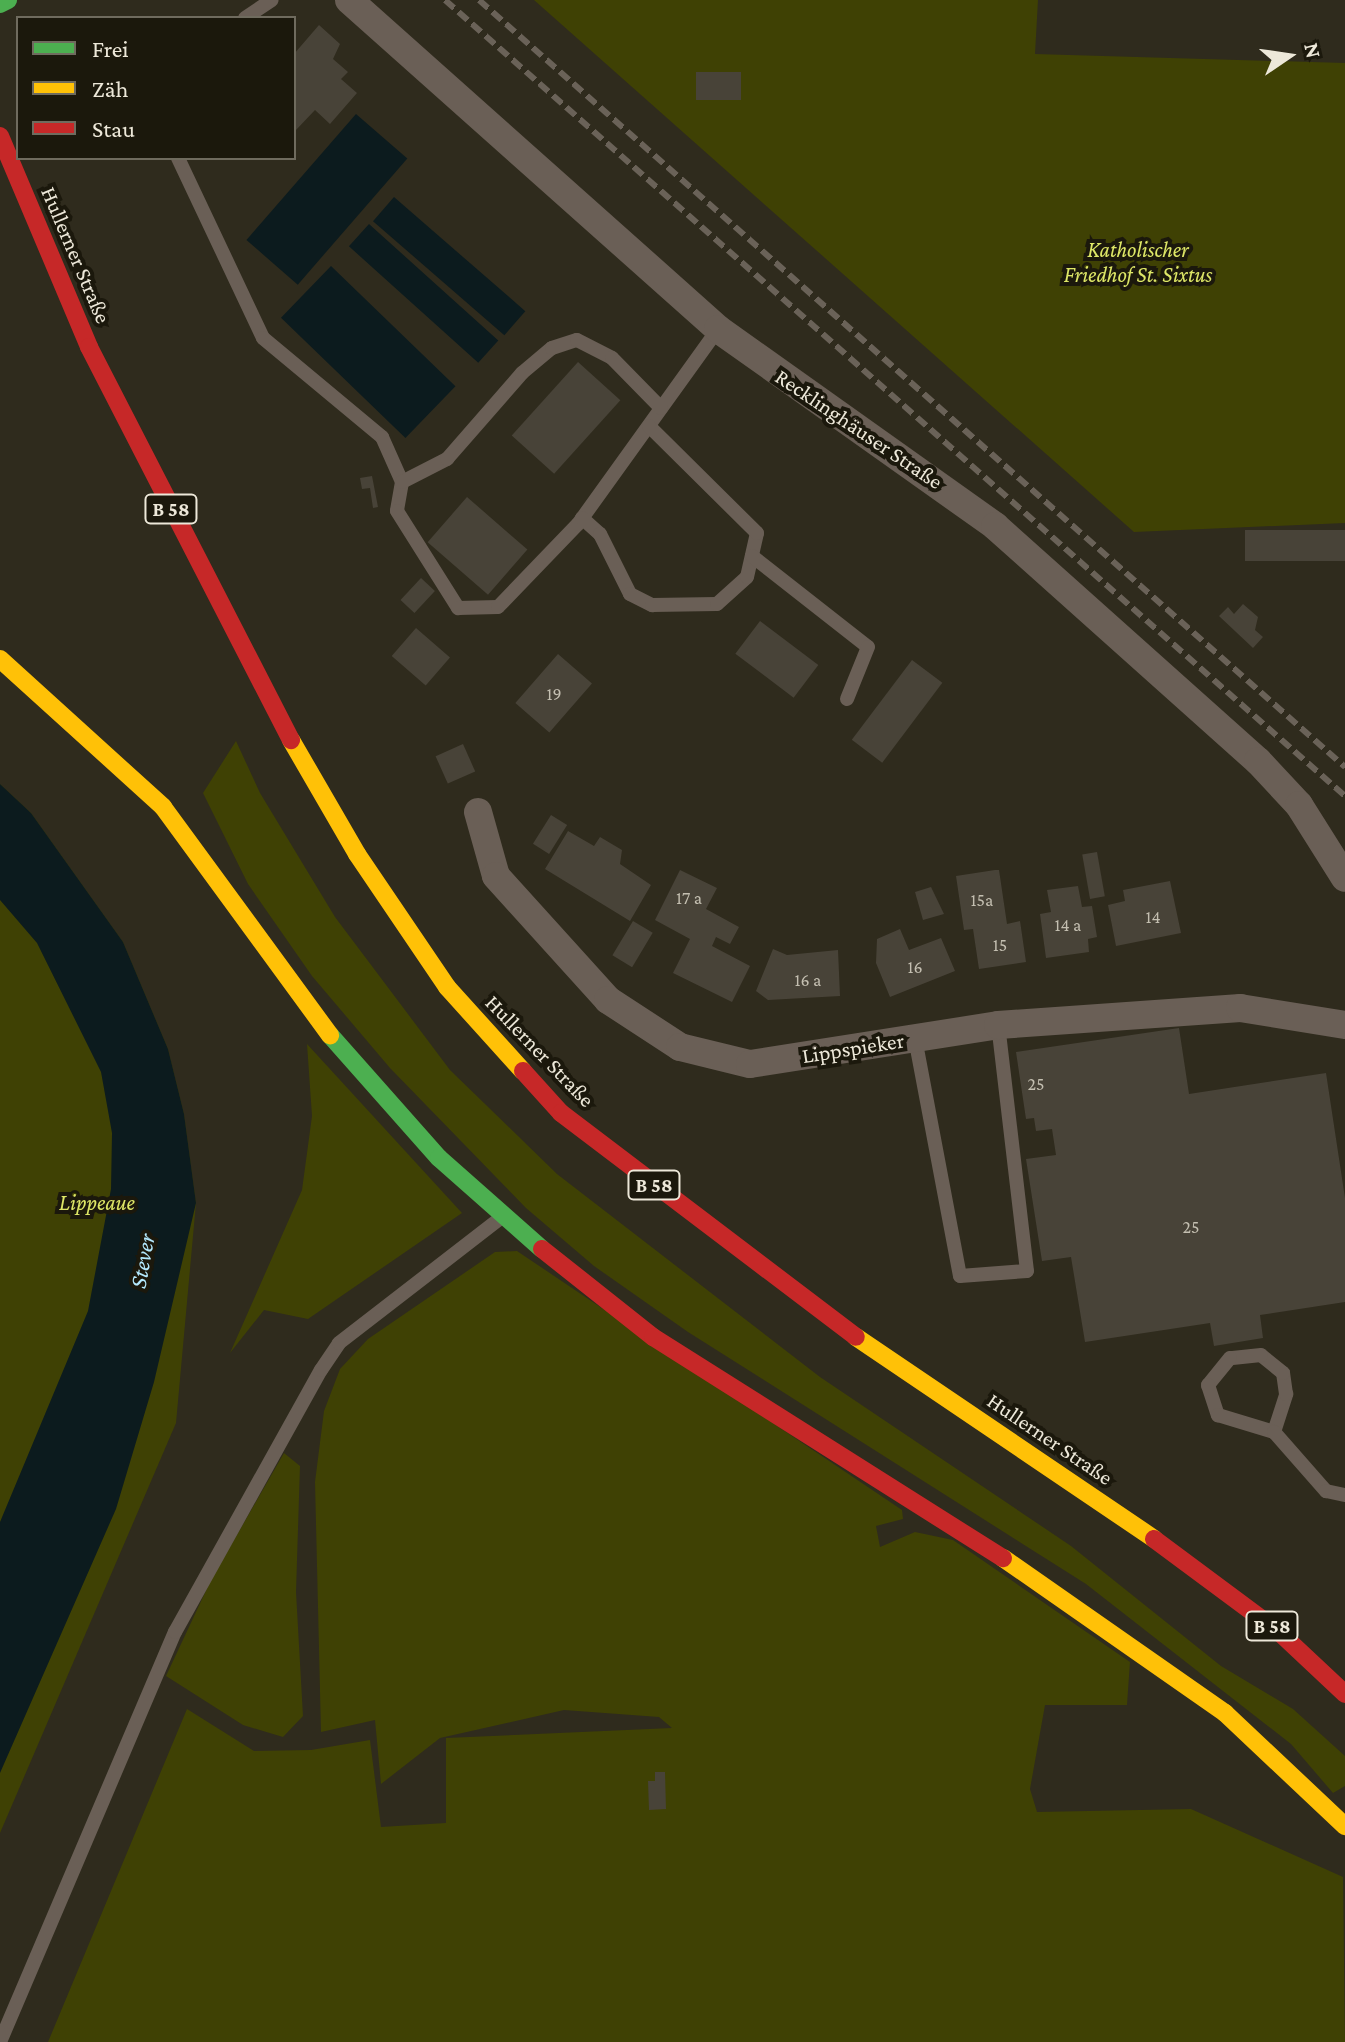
<!DOCTYPE html>
<html>
<head>
<meta charset="utf-8">
<style>
	body { margin:0 }
	#map { position:relative; width:1345px; height:2042px; overflow:hidden; background:#2f2b1d; font-family:"Crimson Pro",serif }
	div>[style] { position:absolute }
	[style*='--x'] { left:calc(var(--x)*1px); top:calc(var(--y)*1px); width:calc(var(--w)*1px); rotate:calc(var(--a)*1deg) }
	.green>* { inset:0; background:#3f4104 }
	.water>* { inset:0; background:#0c1b1e; transform-origin:0 0 }
	.building>* { inset:0; background:#484338; transform-origin:0 0 }
	.lane>* { height:14px; margin:-7px; padding:0 7px; transform-origin:7px; border-radius:7px; background:#6a5f56 }
	.street>* { height:28px; margin:-14px; padding:0 14px; transform-origin:14px; border-radius:14px; background:#6a5f56 }
	.fast>* { height:18px; margin:-9px; padding:0 9px; transform-origin:9px; border-radius:9px; background:#4caf50 }
	.slow>* { height:18px; margin:-9px; padding:0 9px; transform-origin:9px; border-radius:9px; background:#ffc107 }
	.jam>* { height:18px; margin:-9px; padding:0 9px; transform-origin:9px; border-radius:9px; background:#c62828 }
	.rail>* { height:6px; margin-top:-3px; transform-origin:0; background:repeating-linear-gradient(90deg,#6a6258 0 12px,transparent 0 18px) }
	span { translate:-50% -50%; white-space:nowrap; text-align:center; line-height:1.15; -webkit-text-stroke:8px #1b180c; paint-order:stroke }
	.number-label { font-size:18px; color:#c4bfb1 }
	.number-label span { -webkit-text-stroke-width:0 }
	.shield-label span { padding:2px 6px; background:#1b180c; border:2px solid; border-radius:6px; -webkit-text-stroke-width:0 }
	.shield-label { font-size:20px; color:#ede8d9; font-weight:700 }
	.park-label { font-size:22px; color:#dee767; font-style:italic }
	.street-label { font-size:22px; color:#ede8d9 }
	.water-label { font-size:24px; color:#b4e9fe; font-style:italic }
	.legend { position:absolute; left:16px; top:16px; width:280px; height:144px; box-sizing:border-box; background:#1b180c; border:2px solid #6f6b5e; margin:0; padding:10px 14px; list-style:none; font-size:24px; color:#ede8d9 }
	.legend li { display:flex; align-items:center; gap:16px; height:40px }
	.legend b { width:40px; border:2px solid #6f6b5e }
	.north { position:absolute; left:1249px; top:16px; width:80px; height:80px; -webkit-text-stroke:6px #1b180c; paint-order:stroke; rotate:77deg; font-size:22px; font-weight:700; line-height:32px; text-align:center; color:#ede8d9 }
	.north::after { content:''; display:block; margin:auto; width:28px; height:36px; background:#ede8d9; clip-path:polygon(50% 0,100% 100%,50% 72%,0 100%) }
</style>
</head>
<body>
<div id="map">
	<div class="green">
		<i style="clip-path:polygon(534px 0,1038px 0,1035px 54px,1345px 63px,1345px 523px,1134px 532px)"></i>
		<i style="clip-path:polygon(236px 741px,260px 793px,335px 917px,450px 1070px,557px 1174px,820px 1377px,1071px 1546px,1221px 1666px,1293px 1709px,1345px 1756px,1345px 1786px,1333px 1793px,1291px 1744px,1086px 1584px,688px 1332px,594px 1266px,526px 1208px,390px 1068px,312px 976px,248px 884px,203px 793px)"></i>
		<i style="clip-path:polygon(0 784px,31px 813px,123px 942px,168px 1049px,184px 1114px,196px 1203px,176px 1423px,0 1833px)"></i>
		<i style="clip-path:polygon(307px 1044px,462px 1213px,308px 1319px,264px 1310px,230px 1353px,302px 1190px,312px 1116px)"></i>
		<i style="clip-path:polygon(517px 1251px,902px 1510px,903px 1519px,876px 1526px,880px 1547px,915px 1532px,953px 1540px,1130px 1662px,1127px 1705px,1045px 1705px,1030px 1789px,1037px 1812px,1191px 1809px,1343px 1877px,1345px 2042px,48px 2042px,187px 1709px,254px 1751px,311px 1750px,370px 1740px,381px 1827px,446px 1823px,446px 1738px,672px 1728px,659px 1717px,564px 1710px,440px 1738px,381px 1784px,375px 1720px,321px 1732px,315px 1482px,324px 1411px,340px 1369px,368px 1339px,495px 1252px)"></i>
		<i style="clip-path:polygon(284px 1453px,300px 1466px,296px 1592px,303px 1716px,283px 1737px,243px 1725px,166px 1676px,211px 1580px)"></i>
	</div>
	<div class="water">
		<i style="left:356px;top:114px;width:68px;height:167px;rotate:41deg"></i>
		<i style="left:394px;top:197px;width:174px;height:32px;rotate:41deg"></i>
		<i style="left:369px;top:224px;width:174px;height:30px;rotate:42deg"></i>
		<i style="left:331px;top:266px;width:173px;height:72px;rotate:44deg"></i>
		<i style="clip-path:polygon(0 784px,31px 813px,123px 942px,168px 1049px,184px 1114px,196px 1203px,154px 1382px,116px 1509px,0 1773px,0 1522px,88px 1311px,111px 1189px,112px 1133px,101px 1072px,37px 943px,0 900px)"></i>
	</div>
	<div class="building">
		<i style="clip-path:polygon(319px 25px,340px 44px,333px 59px,348px 72px,341px 79px,357px 93px,330px 124px,315px 110px,296px 130px,294px 54px)"></i>
		<i style="left:741px;top:72px;width:28px;height:45px;rotate:90deg"></i>
		<i style="left:578px;top:362px;width:57px;height:99px;rotate:42deg"></i>
		<i style="clip-path:polygon(372px 476px,378px 507px,373px 508px,370px 488px,362px 489px,360px 478px)"></i>
		<i style="left:467px;top:497px;width:80px;height:60px;rotate:41deg"></i>
		<i style="left:1345px;top:530px;width:31px;height:100px;rotate:90deg"></i>
		<i style="left:421px;top:578px;width:19px;height:30px;rotate:43deg"></i>
		<i style="clip-path:polygon(1243px 604px,1258px 617px,1255px 630px,1263px 637px,1253px 648px,1219px 616px,1228px 607px,1234px 614px)"></i>
		<i style="left:760px;top:621px;width:73px;height:41px;rotate:37deg"></i>
		<i style="left:416px;top:628px;width:45px;height:37px;rotate:41deg"></i>
		<i style="left:558px;top:654px;width:45px;height:65px;rotate:41deg"></i>
		<i style="left:912px;top:660px;width:38px;height:100px;rotate:37deg"></i>
		<i style="left:463px;top:744px;width:30px;height:30px;rotate:66deg"></i>
		<i style="left:551px;top:815px;width:19px;height:34px;rotate:32deg"></i>
		<i style="clip-path:polygon(568px 831px,594px 846px,600px 837px,622px 850px,620px 864px,651px 885px,630px 921px,545px 869px)"></i>
		<i style="left:1097px;top:852px;width:45px;height:15px;rotate:80deg"></i>
		<i style="clip-path:polygon(680px 870px,717px 888px,706px 909px,739px 927px,730px 944px,716px 937px,712px 946px,750px 966px,732px 1002px,673px 973px,690px 939px,655px 920px)"></i>
		<i style="clip-path:polygon(995px 870px,999px 870px,1007px 924px,1020px 921px,1026px 962px,979px 969px,973px 929px,964px 930px,956px 876px)"></i>
		<i style="clip-path:polygon(1170px 881px,1181px 933px,1116px 946px,1108px 905px,1125px 901px,1123px 890px)"></i>
		<i style="clip-path:polygon(1078px 886px,1082px 907px,1092px 906px,1097px 937px,1088px 939px,1089px 952px,1046px 958px,1040px 914px,1051px 912px,1047px 890px)"></i>
		<i style="clip-path:polygon(931px 887px,944px 914px,923px 920px,915px 892px)"></i>
		<i style="left:633px;top:921px;width:23px;height:40px;rotate:31deg"></i>
		<i style="clip-path:polygon(900px 929px,909px 950px,941px 938px,955px 971px,890px 997px,876px 963px,877px 939px)"></i>
		<i style="clip-path:polygon(773px 949px,787px 955px,838px 950px,840px 996px,768px 1000px,756px 991px)"></i>
		<i style="clip-path:polygon(1179px 1028px,1189px 1094px,1326px 1073px,1345px 1198px,1345px 1302px,1260px 1315px,1263px 1338px,1214px 1346px,1210px 1323px,1085px 1342px,1071px 1257px,1042px 1261px,1026px 1159px,1056px 1155px,1052px 1129px,1036px 1131px,1034px 1118px,1026px 1119px,1016px 1052px)"></i>
		<i style="clip-path:polygon(655px 1772px,665px 1772px,666px 1809px,649px 1810px,648px 1781px,655px 1781px)"></i>
	</div>
	<div class="lane">
		<i style="--x:245;--y:18;--w:32;--a:-34"></i>
		<i style="--x:178;--y:158;--w:199;--a:64.7"></i>
		<i style="--x:263;--y:338;--w:155;--a:39.8"></i>
		<i style="--x:382;--y:437;--w:49;--a:66"></i>
		<i style="--x:402;--y:482;--w:29;--a:100"></i>
		<i style="--x:397;--y:511;--w:115;--a:57.8"></i>
		<i style="--x:458;--y:608;--w:40;--a:-1.4"></i>
		<i style="--x:498;--y:607;--w:115;--a:-46.1"></i>
		<i style="--x:578;--y:524;--w:240;--a:-54.3"></i>
		<i style="--x:402;--y:482;--w:51;--a:-27.1"></i>
		<i style="--x:447;--y:459;--w:114;--a:-48.9"></i>
		<i style="--x:522;--y:373;--w:39;--a:-40"></i>
		<i style="--x:552;--y:348;--w:26;--a:-18"></i>
		<i style="--x:577;--y:340;--w:39;--a:27"></i>
		<i style="--x:612;--y:358;--w:70;--a:45.6"></i>
		<i style="--x:582;--y:518;--w:24;--a:42"></i>
		<i style="--x:600;--y:534;--w:67;--a:63.4"></i>
		<i style="--x:630;--y:594;--w:25;--a:27"></i>
		<i style="--x:652;--y:605;--w:65;--a:-0.9"></i>
		<i style="--x:717;--y:604;--w:40;--a:-42"></i>
		<i style="--x:747;--y:577;--w:45;--a:-77.2"></i>
		<i style="--x:757;--y:533;--w:152;--a:-135.3"></i>
		<i style="--x:752;--y:556;--w:147;--a:38.1"></i>
		<i style="--x:868;--y:647;--w:56;--a:112"></i>
		<i style="--x:915;--y:1038;--w:242;--a:79.3"></i>
		<i style="--x:960;--y:1276;--w:67;--a:-4.3"></i>
		<i style="--x:1027;--y:1271;--w:248;--a:-96.7"></i>
		<i style="--x:1274;--y:1432;--w:40;--a:-72"></i>
		<i style="--x:1286;--y:1394;--w:21;--a:-98"></i>
		<i style="--x:1283;--y:1373;--w:28;--a:-141"></i>
		<i style="--x:1261;--y:1355;--w:31;--a:174"></i>
		<i style="--x:1230;--y:1358;--w:35;--a:129"></i>
		<i style="--x:1208;--y:1385;--w:32;--a:72"></i>
		<i style="--x:1218;--y:1415;--w:59;--a:16.9"></i>
		<i style="--x:1274;--y:1432;--w:79;--a:48.6"></i>
		<i style="--x:1326;--y:1491;--w:19;--a:12"></i>
		<i style="--x:0;--y:2042;--w:446;--a:-66.9"></i>
		<i style="--x:175;--y:1632;--w:300;--a:-60.9"></i>
		<i style="--x:321;--y:1370;--w:32;--a:-56"></i>
		<i style="--x:339;--y:1343;--w:201;--a:-37.7"></i>
	</div>
	<div class="street">
		<i style="--x:349;--y:0;--w:494;--a:41.7"></i>
		<i style="--x:718;--y:329;--w:340;--a:35.4"></i>
		<i style="--x:995;--y:526;--w:353;--a:41.8"></i>
		<i style="--x:1258;--y:761;--w:60;--a:47"></i>
		<i style="--x:1299;--y:805;--w:86;--a:57.8"></i>
		<i style="--x:478;--y:812;--w:66;--a:74.3"></i>
		<i style="--x:496;--y:876;--w:167;--a:47.9"></i>
		<i style="--x:608;--y:1000;--w:86;--a:33.1"></i>
		<i style="--x:680;--y:1047;--w:72;--a:13.7"></i>
		<i style="--x:750;--y:1064;--w:251;--a:-8.9"></i>
		<i style="--x:998;--y:1025;--w:243;--a:-4"></i>
		<i style="--x:1240;--y:1008;--w:106;--a:9.2"></i>
	</div>
	<div class="fast">
		<i style="--x:0;--y:4;--w:9;--a:-27"></i>
		<i style="--x:330;--y:1035;--w:164;--a:48.5"></i>
		<i style="--x:439;--y:1158;--w:137;--a:41.5"></i>
	</div>
	<div class="slow">
		<i style="--x:0;--y:659;--w:220;--a:42.2"></i>
		<i style="--x:163;--y:807;--w:283;--a:53.8"></i>
		<i style="--x:291;--y:740;--w:132;--a:59.9"></i>
		<i style="--x:357;--y:854;--w:161;--a:55.9"></i>
		<i style="--x:447;--y:987;--w:113;--a:47.9"></i>
		<i style="--x:856;--y:1337;--w:360;--a:34.1"></i>
		<i style="--x:1003;--y:1558;--w:271;--a:34.9"></i>
		<i style="--x:1225;--y:1713;--w:165;--a:43.3"></i>
	</div>
	<div class="jam">
		<i style="--x:0;--y:136;--w:229;--a:67.1"></i>
		<i style="--x:89;--y:347;--w:442;--a:62.8"></i>
		<i style="--x:523;--y:1071;--w:57;--a:47.9"></i>
		<i style="--x:561;--y:1113;--w:370;--a:37.2"></i>
		<i style="--x:542;--y:1249;--w:142;--a:38.4"></i>
		<i style="--x:653;--y:1337;--w:414;--a:32.3"></i>
		<i style="--x:1154;--y:1539;--w:154;--a:36.6"></i>
		<i style="--x:1278;--y:1631;--w:92;--a:43.2"></i>
	</div>
	<div class="rail">
		<i style="--x:445;--y:0;--w:1202;--a:41.49"></i>
		<i style="--x:479;--y:0;--w:1157;--a:41.53"></i>
	</div>
	<div class="number-label">
		<span style="left:554px;top:694px">19</span>
		<span style="left:689px;top:898px">17 a</span>
		<span style="left:982px;top:900px">15a</span>
		<span style="left:1153px;top:917px">14</span>
		<span style="left:1068px;top:925px">14 a</span>
		<span style="left:1000px;top:945px">15</span>
		<span style="left:915px;top:967px">16</span>
		<span style="left:808px;top:980px">16 a</span>
		<span style="left:1036px;top:1084px">25</span>
		<span style="left:1191px;top:1227px">25</span>
	</div>
	<div class="shield-label">
		<span style="left:171px;top:509px">B 58</span>
		<span style="left:654px;top:1185px">B 58</span>
		<span style="left:1272px;top:1626px">B 58</span>
	</div>
	<div class="park-label">
		<span style="left:1138px;top:262px">Katholischer<br>Friedhof St. Sixtus</span>
		<span style="left:97px;top:1203px">Lippeaue</span>
	</div>
	<div class="street-label">
		<span style="left:76px;top:255px;rotate:67deg">Hullerner Straße</span>
		<span style="left:859px;top:429px;rotate:34deg">Recklinghäuser Straße</span>
		<span style="left:853px;top:1048px;rotate:-9deg">Lippspieker</span>
		<span style="left:540px;top:1051px;rotate:46deg">Hullerner Straße</span>
		<span style="left:1050px;top:1439px;rotate:34deg">Hullerner Straße</span>
	</div>
	<div class="water-label">
		<span style="left:142px;top:1261px;rotate:-80deg">Stever</span>
	</div>
	<ul class="legend">
	<li><b style="height:10px;background:#4caf50"></b>Frei</li>
	<li><b style="height:10px;background:#ffc107"></b>Zäh</li>
	<li><b style="height:10px;background:#c62828"></b>Stau</li>
	</ul>
	<div class="north">N</div>
</div>
</body>
</html>
